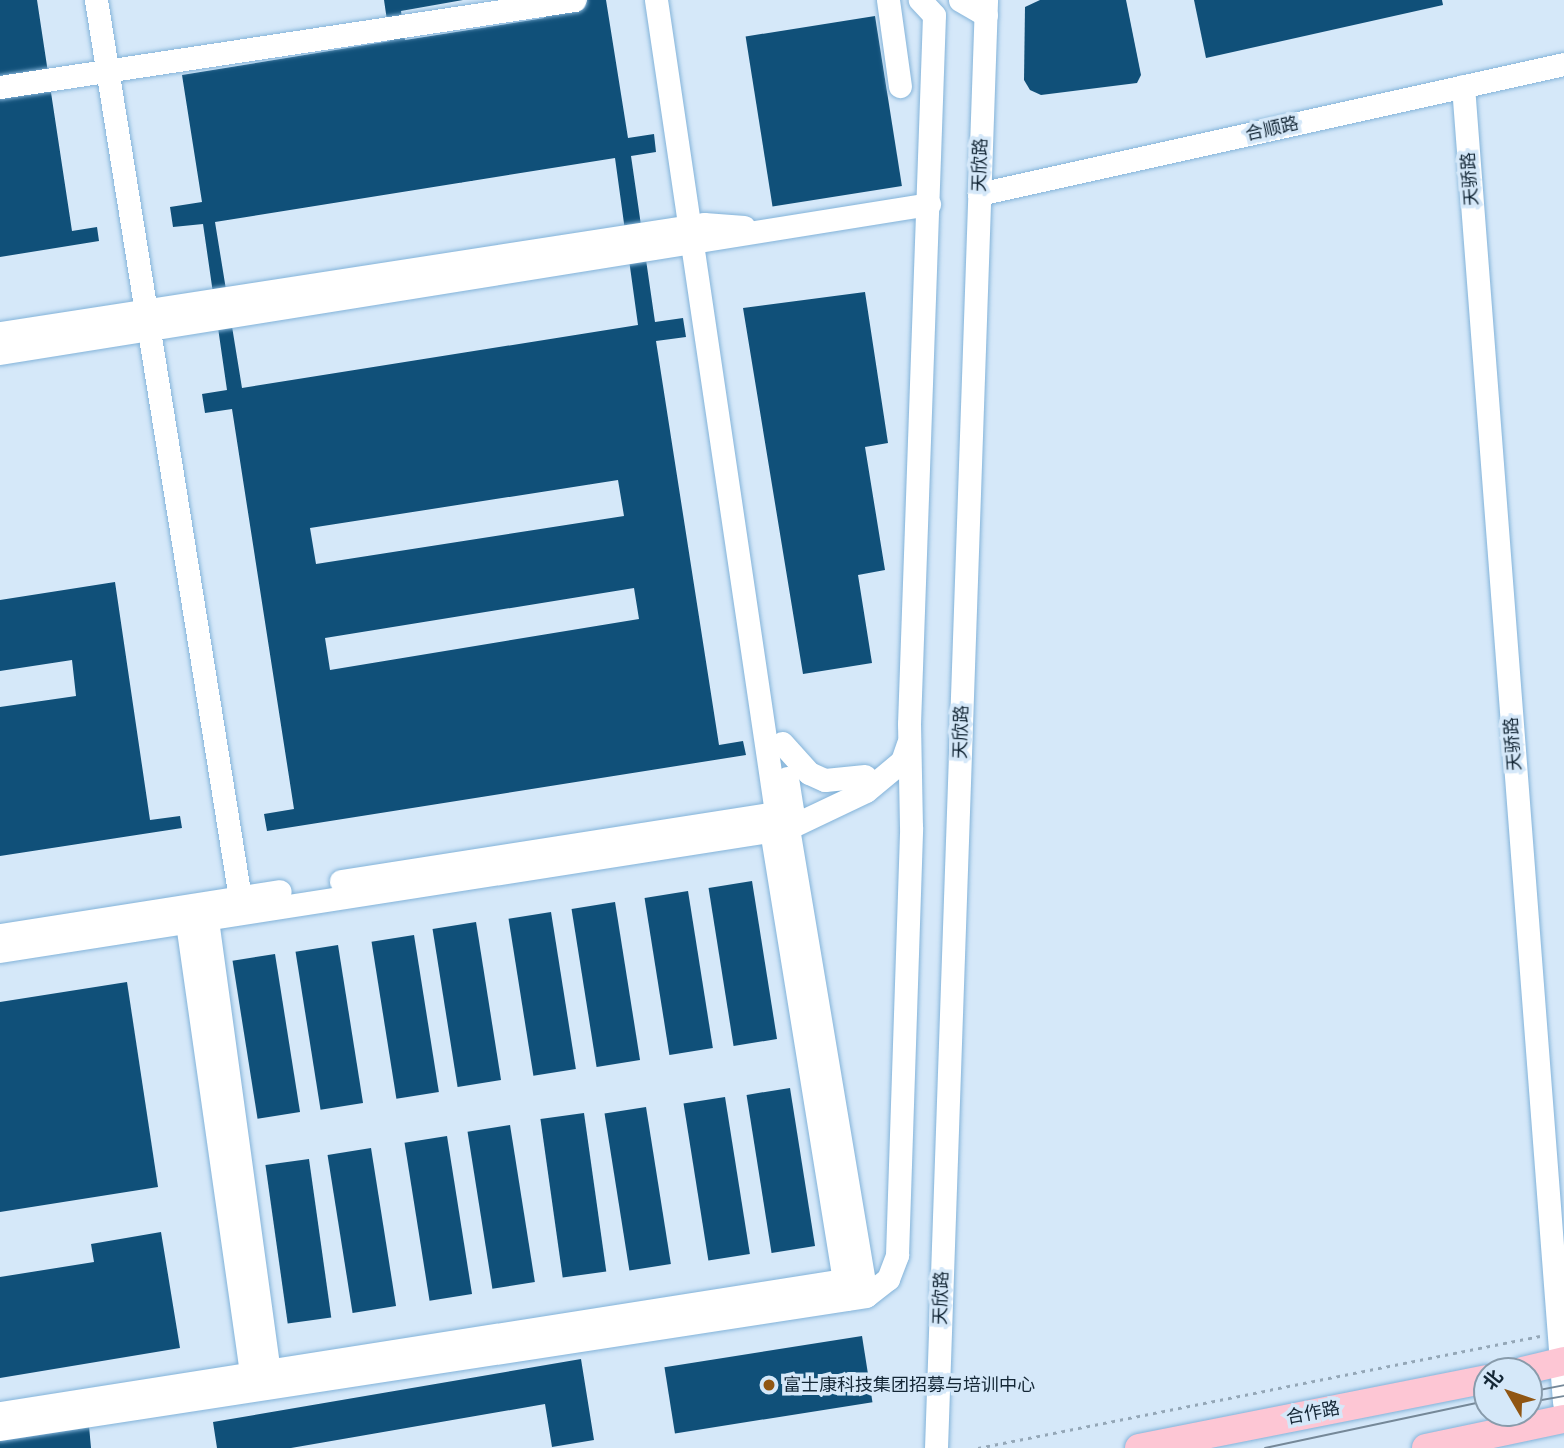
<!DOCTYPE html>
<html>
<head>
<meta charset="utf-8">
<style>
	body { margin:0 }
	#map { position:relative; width:1564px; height:1448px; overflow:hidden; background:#d5e8f9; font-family:"Fira Sans","Noto Sans SC",sans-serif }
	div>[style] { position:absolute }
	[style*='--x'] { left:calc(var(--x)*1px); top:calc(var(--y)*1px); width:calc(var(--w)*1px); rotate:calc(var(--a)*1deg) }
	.building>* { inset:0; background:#105079; transform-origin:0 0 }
	.path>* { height:2.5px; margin-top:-1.25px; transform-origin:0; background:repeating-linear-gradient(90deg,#94a7b7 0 3.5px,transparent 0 8.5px) }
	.roads { filter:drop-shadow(0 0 2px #83b3d9) drop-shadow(0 0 2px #83b3d9) }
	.minor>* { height:23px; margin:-11.5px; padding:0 11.5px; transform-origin:11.5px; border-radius:11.5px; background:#fff }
	.major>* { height:28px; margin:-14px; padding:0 14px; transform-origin:14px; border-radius:14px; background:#fdc6d4 }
	.tram>* { height:2px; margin:-1px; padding:0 1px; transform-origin:1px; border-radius:1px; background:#758898 }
	.dots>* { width:19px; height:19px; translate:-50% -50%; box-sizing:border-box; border:4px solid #d5e8f9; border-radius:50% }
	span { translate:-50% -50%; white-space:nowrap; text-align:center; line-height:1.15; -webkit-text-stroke:7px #d5e8f9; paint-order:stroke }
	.street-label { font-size:18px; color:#142736 }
	.poi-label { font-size:18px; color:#142736 }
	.left { translate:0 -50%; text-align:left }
	.north { position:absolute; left:1473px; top:1357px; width:70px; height:70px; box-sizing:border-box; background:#d5e8f9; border:2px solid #889bab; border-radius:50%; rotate:309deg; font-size:19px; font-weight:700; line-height:28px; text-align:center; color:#142736 }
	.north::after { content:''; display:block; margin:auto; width:24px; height:32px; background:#905613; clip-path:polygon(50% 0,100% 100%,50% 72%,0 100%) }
</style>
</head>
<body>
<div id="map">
	<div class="building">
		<i style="clip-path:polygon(0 0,37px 0,72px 231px,97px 227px,99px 241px,0 257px)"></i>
		<i style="clip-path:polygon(evenodd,384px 0,463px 0,401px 11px,405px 40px,544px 18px,541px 0,606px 0,628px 138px,654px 134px,656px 152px,631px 156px,655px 322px,683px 318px,686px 337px,656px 341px,719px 745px,743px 741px,746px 755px,267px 831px,264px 814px,294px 809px,232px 409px,205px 413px,202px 394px,227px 390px,203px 224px,173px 227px,170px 207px,202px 202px,182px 75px,390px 41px,384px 0,615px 158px,638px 325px,242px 388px,215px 222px,615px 158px,384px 0,618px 480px,624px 516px,316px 564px,310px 528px,618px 480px,384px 0,634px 588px,639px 619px,330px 670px,325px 638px,634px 588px)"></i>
		<i style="clip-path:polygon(1040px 0,1126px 0,1141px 75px,1137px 83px,1041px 95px,1030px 90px,1024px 80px,1025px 7px)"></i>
		<i style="clip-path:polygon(1194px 0,1442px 0,1443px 5px,1206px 58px)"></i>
		<i style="left:875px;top:16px;width:172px;height:131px;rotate:81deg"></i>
		<i style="clip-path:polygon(865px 292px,888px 443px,865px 447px,885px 570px,858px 575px,872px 663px,803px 674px,743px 308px)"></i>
		<i style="clip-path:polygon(115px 582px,150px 820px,180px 816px,182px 828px,0 856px,0 707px,76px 696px,72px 660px,0 671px,0 600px)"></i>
		<i style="left:752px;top:881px;width:160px;height:44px;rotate:81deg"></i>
		<i style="left:688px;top:891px;width:159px;height:44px;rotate:81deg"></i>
		<i style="left:615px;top:902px;width:160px;height:44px;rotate:81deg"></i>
		<i style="left:551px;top:912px;width:159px;height:43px;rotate:81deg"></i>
		<i style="left:476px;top:922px;width:160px;height:44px;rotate:81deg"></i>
		<i style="left:414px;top:935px;width:159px;height:43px;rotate:81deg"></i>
		<i style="left:338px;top:945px;width:160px;height:43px;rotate:81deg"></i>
		<i style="left:275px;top:954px;width:160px;height:43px;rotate:81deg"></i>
		<i style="clip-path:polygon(127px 982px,158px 1187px,0 1212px,0 1002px)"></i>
		<i style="left:790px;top:1088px;width:160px;height:44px;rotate:81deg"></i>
		<i style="left:725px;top:1097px;width:159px;height:42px;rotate:81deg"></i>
		<i style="left:646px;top:1107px;width:159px;height:42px;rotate:81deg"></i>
		<i style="left:584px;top:1113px;width:160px;height:44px;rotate:82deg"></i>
		<i style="left:510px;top:1125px;width:159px;height:43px;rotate:81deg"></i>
		<i style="left:447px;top:1136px;width:160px;height:43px;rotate:81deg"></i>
		<i style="left:371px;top:1148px;width:160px;height:44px;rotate:81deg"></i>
		<i style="left:309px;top:1159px;width:160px;height:44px;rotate:82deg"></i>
		<i style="clip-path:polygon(161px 1232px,180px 1348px,0 1378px,0 1277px,94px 1262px,91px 1244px)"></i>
		<i style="left:862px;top:1336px;width:67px;height:200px;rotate:81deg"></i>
		<i style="clip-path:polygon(581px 1359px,594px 1440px,552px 1447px,545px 1404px,291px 1448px,217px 1448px,213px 1422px)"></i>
		<i style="clip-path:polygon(89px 1426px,91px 1448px,0 1448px,0 1439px)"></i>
	</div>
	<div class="path">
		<i style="--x:978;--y:1448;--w:573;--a:-11.27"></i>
	</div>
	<div class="roads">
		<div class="minor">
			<i style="--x:96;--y:0;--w:922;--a:80.89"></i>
			<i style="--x:656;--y:0;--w:822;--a:81.6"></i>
			<i style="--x:776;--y:813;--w:18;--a:106"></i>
			<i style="--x:771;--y:830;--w:475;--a:80.8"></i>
			<i style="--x:888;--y:0;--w:87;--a:82.1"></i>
			<i style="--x:960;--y:0;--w:30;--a:30"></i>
			<i style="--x:1463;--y:86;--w:1320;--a:85.61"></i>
			<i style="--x:0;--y:87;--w:581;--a:-8.62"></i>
			<i style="--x:979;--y:194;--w:599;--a:-12.53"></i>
			<i style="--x:0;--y:333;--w:712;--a:-8.8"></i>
			<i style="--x:704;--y:224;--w:40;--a:4.3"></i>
			<i style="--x:0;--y:353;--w:941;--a:-9.11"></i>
			<i style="--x:782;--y:743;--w:40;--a:48"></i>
			<i style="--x:809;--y:773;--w:17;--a:24"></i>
			<i style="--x:825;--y:780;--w:40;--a:-5.7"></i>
			<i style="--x:787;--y:778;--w:33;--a:81"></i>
			<i style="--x:792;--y:811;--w:17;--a:103"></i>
			<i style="--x:788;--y:828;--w:474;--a:80.5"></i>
			<i style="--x:341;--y:881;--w:452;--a:-8.9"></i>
			<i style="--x:205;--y:905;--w:485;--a:82.2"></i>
			<i style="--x:185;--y:909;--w:484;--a:81.9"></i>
			<i style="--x:0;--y:935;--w:283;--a:-8.9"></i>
			<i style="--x:0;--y:951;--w:798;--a:-8.87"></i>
			<i style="--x:788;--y:828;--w:86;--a:-25.4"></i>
			<i style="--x:866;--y:791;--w:47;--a:-39.8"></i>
			<i style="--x:902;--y:761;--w:18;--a:-71"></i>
			<i style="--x:0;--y:1413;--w:868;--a:-8.95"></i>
			<i style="--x:0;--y:1429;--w:876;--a:-8.73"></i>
			<i style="--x:866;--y:1296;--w:28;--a:-38"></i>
			<i style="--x:888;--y:1279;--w:26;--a:-69"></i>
			<i style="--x:897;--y:1255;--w:428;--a:-88.1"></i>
			<i style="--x:911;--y:827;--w:103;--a:-91.1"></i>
			<i style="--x:909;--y:724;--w:709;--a:-87.98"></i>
			<i style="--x:934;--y:15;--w:21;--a:-133"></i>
			<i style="--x:936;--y:1448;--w:1449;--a:-88.02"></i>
		</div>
		<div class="major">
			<i style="--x:1522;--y:1371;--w:43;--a:-13.4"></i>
			<i style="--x:1139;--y:1448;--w:355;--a:-11.2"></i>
			<i style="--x:1426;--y:1448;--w:141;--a:-11.9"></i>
		</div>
	</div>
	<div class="tram">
		<i style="--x:1529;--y:1392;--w:36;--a:-11"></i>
		<i style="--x:1536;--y:1401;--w:28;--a:-10"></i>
		<i style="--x:1265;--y:1448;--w:227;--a:-12"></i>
	</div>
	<div class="dots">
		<i style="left:769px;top:1385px;background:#905613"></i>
	</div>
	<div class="street-label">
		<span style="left:1272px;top:129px;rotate:-13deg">合顺路</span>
		<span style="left:980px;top:165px;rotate:-88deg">天欣路</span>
		<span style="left:1470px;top:179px;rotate:-94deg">天骄路</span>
		<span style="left:961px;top:732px;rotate:-88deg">天欣路</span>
		<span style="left:1513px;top:744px;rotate:-94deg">天骄路</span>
		<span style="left:941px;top:1298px;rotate:-88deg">天欣路</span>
		<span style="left:1313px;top:1413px;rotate:-11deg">合作路</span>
	</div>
	<div class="poi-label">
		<span class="left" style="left:783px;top:1385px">富士康科技集团招募与培训中心</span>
	</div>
	<div class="north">北</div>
</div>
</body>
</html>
